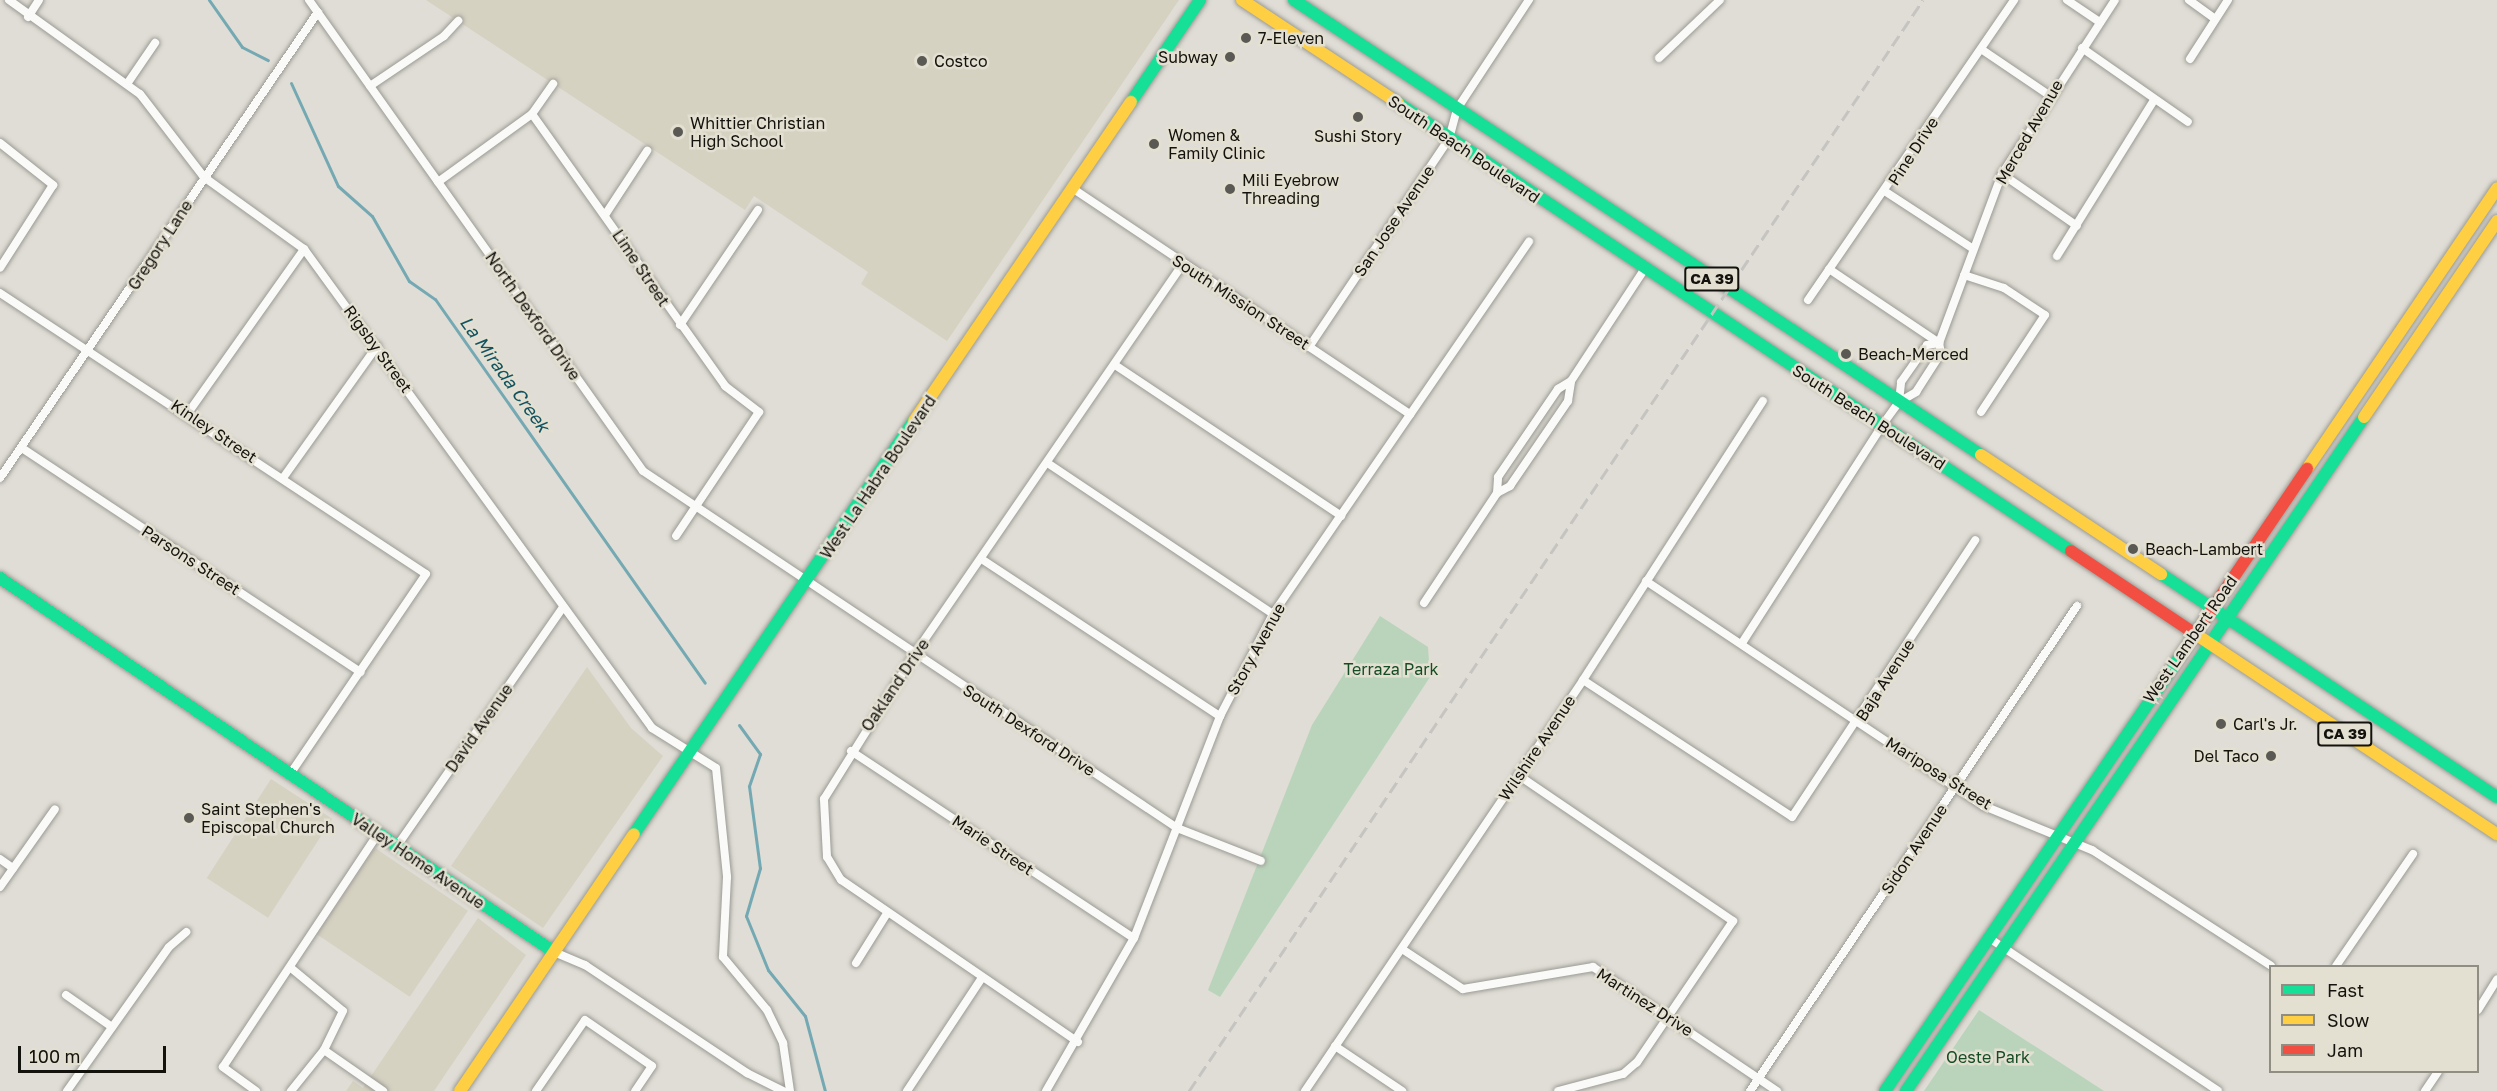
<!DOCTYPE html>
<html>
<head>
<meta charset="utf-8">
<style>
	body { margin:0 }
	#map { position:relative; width:2497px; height:1091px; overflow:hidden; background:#dfddd5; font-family:"Golos Text",sans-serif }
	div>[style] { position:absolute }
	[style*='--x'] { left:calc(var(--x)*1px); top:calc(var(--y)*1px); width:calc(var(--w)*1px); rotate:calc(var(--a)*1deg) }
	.built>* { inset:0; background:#d6d2c2; transform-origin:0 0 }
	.green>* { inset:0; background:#bad4bb }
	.stream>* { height:3px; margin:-1.5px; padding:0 1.5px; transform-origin:1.5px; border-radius:1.5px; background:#74a9b3 }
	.roads { filter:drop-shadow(0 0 2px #9b9a94) drop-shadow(0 0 2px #9b9a94) }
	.street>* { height:8px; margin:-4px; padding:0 4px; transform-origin:4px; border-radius:4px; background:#fafaf9 }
	.fast>* { height:12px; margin:-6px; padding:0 6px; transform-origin:6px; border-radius:6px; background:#16e098 }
	.slow>* { height:12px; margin:-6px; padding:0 6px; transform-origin:6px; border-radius:6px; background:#ffcf43 }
	.jam>* { height:12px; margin:-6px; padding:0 6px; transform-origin:6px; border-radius:6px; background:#f24e42 }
	.rail>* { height:3px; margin-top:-1.5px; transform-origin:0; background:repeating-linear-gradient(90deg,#c5c4c1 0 12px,transparent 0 18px) }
	.dots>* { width:16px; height:16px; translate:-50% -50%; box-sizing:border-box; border:3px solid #e3dfd1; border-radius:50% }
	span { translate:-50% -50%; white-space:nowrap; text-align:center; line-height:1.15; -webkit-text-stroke:5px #e3dfd1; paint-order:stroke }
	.shield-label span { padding:2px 4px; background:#e3dfd1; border:2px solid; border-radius:4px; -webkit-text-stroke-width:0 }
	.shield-label { font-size:15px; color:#13120d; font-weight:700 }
	.poi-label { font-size:16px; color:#13120d }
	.left { translate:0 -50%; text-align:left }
	.right { translate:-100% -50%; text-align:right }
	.street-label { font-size:16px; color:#13120d }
	.park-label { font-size:16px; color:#144c24 }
	.water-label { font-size:18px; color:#125361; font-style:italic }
	.legend { position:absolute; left:2269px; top:965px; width:210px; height:108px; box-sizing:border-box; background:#e3dfd1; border:2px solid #908d83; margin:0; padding:8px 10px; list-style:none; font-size:18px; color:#13120d }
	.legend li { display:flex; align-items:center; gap:12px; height:30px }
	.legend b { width:30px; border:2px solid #908d83 }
	.scale { position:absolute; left:18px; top:1046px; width:148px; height:27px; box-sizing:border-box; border:3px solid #13120d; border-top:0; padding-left:8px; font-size:18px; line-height:21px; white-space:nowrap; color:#13120d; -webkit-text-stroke:4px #e3dfd1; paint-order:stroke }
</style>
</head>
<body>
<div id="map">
	<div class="built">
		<i style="clip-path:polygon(426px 0,1179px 0,947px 341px,861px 284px,868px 272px,754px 196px,745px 210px)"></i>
		<i style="clip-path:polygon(587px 667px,631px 728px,663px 756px,543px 928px,451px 866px)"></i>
		<i style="left:271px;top:779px;width:73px;height:118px;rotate:33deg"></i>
		<i style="left:375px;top:848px;width:112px;height:104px;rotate:34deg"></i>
		<i style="clip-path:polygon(478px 918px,526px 955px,434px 1091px,346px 1091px,353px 1081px,363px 1088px)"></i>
	</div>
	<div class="green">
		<i style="clip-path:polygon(1380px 616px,1428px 647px,1430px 677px,1220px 997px,1208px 990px,1312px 725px)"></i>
		<i style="clip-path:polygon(1979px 1010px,2104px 1091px,1924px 1091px)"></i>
	</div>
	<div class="stream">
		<i style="--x:209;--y:0;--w:57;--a:54.9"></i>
		<i style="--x:242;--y:47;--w:29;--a:27"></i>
		<i style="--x:291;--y:83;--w:113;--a:65.5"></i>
		<i style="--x:338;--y:186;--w:45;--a:41.4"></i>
		<i style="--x:372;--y:216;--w:75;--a:60.4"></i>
		<i style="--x:409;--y:281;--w:32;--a:35"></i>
		<i style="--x:435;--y:299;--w:469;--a:54.9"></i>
		<i style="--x:739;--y:725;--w:36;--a:54"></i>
		<i style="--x:760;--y:754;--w:34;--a:109"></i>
		<i style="--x:749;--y:786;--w:83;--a:82.4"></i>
		<i style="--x:760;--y:868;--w:50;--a:106.3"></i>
		<i style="--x:746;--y:916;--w:58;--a:67.8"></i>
		<i style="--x:768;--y:970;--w:59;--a:51.2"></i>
		<i style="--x:805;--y:1016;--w:78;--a:75.1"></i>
	</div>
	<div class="roads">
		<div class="street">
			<i style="--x:9;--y:0;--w:161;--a:35.7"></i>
			<i style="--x:140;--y:94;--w:105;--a:52.4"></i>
			<i style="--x:204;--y:177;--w:123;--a:35.8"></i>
			<i style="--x:304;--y:249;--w:592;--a:54"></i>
			<i style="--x:652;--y:728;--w:75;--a:32"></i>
			<i style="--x:716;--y:768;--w:110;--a:84.2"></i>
			<i style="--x:727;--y:877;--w:80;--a:92.9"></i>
			<i style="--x:723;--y:957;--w:69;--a:50.3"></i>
			<i style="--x:767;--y:1010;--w:37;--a:64"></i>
			<i style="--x:783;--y:1043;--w:49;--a:81.7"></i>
			<i style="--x:309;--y:0;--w:577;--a:54.66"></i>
			<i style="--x:643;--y:471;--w:642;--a:33.76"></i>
			<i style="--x:1177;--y:828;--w:90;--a:21.4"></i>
			<i style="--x:2067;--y:0;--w:40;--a:34"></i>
			<i style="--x:2189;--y:0;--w:32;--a:36"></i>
			<i style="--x:28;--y:17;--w:20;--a:-57"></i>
			<i style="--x:2082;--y:48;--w:129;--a:34.9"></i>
			<i style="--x:1981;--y:49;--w:82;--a:34.1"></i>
			<i style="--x:1659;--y:58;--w:84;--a:-43.6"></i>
			<i style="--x:2190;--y:59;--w:70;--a:-57.2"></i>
			<i style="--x:127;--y:84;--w:50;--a:-55.7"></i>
			<i style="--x:370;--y:86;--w:89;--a:-34"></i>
			<i style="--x:444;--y:36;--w:21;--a:-47"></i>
			<i style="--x:532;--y:114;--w:334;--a:54.6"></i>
			<i style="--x:725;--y:386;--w:43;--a:37.4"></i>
			<i style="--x:759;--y:412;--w:149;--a:123.8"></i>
			<i style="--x:0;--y:143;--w:68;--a:38.4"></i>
			<i style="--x:53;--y:185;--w:98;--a:122.6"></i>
			<i style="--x:2002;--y:174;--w:91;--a:34.7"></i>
			<i style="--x:438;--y:182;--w:116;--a:-35.9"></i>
			<i style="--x:532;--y:114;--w:37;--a:-55"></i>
			<i style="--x:1072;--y:188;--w:407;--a:33.8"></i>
			<i style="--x:1886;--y:192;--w:103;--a:33.1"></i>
			<i style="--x:605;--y:215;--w:77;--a:-56.7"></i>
			<i style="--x:2057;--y:256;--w:184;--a:-58.1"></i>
			<i style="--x:1829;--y:269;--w:133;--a:33.9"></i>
			<i style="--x:1964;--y:275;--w:42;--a:18"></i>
			<i style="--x:2004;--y:288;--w:49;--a:33.4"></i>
			<i style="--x:2045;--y:315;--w:116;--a:123.4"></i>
			<i style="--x:0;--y:293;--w:510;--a:33.41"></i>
			<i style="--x:426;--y:574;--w:242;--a:124.2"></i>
			<i style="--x:1808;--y:300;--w:364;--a:-55.5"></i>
			<i style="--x:680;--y:325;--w:139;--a:-55.9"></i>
			<i style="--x:1309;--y:347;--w:251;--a:-56.1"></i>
			<i style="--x:1449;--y:139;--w:31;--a:-75"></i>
			<i style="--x:1457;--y:109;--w:131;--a:-56.6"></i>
			<i style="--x:1115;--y:365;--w:272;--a:33.7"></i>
			<i style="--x:1899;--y:402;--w:20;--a:-84"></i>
			<i style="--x:1901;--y:382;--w:45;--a:-54.9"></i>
			<i style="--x:1927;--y:345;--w:12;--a:-9"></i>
			<i style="--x:188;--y:413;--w:201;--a:-54.7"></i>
			<i style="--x:22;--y:448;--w:406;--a:33.5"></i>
			<i style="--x:1049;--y:464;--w:270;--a:33.8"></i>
			<i style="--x:0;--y:478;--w:564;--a:-55.69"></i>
			<i style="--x:283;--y:478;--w:162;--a:-54.5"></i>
			<i style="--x:1497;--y:493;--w:15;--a:-28"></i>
			<i style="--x:1510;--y:486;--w:103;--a:-55.7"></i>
			<i style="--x:1568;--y:401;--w:20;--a:-81"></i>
			<i style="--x:1571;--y:381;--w:133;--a:-56.7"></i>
			<i style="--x:983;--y:560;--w:284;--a:33.4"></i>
			<i style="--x:1646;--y:581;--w:406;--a:33.7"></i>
			<i style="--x:1984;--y:806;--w:117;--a:22.2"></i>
			<i style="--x:2092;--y:850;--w:213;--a:32.9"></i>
			<i style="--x:1424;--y:603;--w:132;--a:-56.4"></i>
			<i style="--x:1497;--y:493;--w:16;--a:-86"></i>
			<i style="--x:1498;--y:477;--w:107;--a:-55.7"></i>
			<i style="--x:1558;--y:389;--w:15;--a:-32"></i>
			<i style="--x:1742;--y:643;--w:260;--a:-57.2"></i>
			<i style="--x:1883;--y:424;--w:27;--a:-54"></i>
			<i style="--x:1899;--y:402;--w:20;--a:-30"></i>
			<i style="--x:1916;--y:392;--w:46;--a:-57.3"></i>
			<i style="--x:1941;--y:353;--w:10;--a:-101"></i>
			<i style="--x:1939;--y:343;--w:180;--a:-69.6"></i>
			<i style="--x:2002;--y:174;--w:207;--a:-57"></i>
			<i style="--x:1583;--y:680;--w:250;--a:33.2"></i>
			<i style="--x:1792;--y:817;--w:332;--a:-56.5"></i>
			<i style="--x:851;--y:751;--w:339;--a:33.5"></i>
			<i style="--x:1518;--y:775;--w:260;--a:34.2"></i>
			<i style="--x:1733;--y:921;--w:171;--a:124.2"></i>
			<i style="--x:1637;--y:1062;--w:18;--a:139"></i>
			<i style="--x:1623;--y:1074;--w:67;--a:165.3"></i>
			<i style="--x:397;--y:846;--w:289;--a:-55.2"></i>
			<i style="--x:0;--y:859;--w:16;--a:35"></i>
			<i style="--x:0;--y:887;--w:95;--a:-54.8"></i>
			<i style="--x:1989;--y:938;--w:275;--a:33.7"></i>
			<i style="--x:1402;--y:949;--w:73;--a:33.3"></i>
			<i style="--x:1463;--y:989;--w:132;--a:-9.6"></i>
			<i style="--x:1593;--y:967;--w:222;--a:34"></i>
			<i style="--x:554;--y:952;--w:34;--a:23"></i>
			<i style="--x:585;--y:965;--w:195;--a:33.7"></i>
			<i style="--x:747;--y:1073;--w:40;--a:26.6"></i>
			<i style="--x:856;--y:963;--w:57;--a:-58"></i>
			<i style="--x:2336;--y:966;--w:136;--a:-55.5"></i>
			<i style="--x:291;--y:968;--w:67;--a:39.6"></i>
			<i style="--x:343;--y:1011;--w:43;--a:116"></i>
			<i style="--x:324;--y:1050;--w:53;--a:128.8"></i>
			<i style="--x:66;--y:995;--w:56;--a:34.8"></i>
			<i style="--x:2478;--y:1010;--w:36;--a:-58"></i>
			<i style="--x:1078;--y:1042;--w:287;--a:-145.6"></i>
			<i style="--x:841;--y:880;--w:27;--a:-121"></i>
			<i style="--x:827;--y:857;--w:58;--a:-93"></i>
			<i style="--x:824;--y:799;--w:170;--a:-58"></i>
			<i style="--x:914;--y:655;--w:473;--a:-55.5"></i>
			<i style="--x:1335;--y:1046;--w:81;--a:33.9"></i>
			<i style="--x:324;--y:1050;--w:72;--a:34.8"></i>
			<i style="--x:67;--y:1091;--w:176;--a:-54.7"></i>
			<i style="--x:169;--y:947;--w:23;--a:-41"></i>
			<i style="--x:256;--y:1091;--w:41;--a:-144"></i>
			<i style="--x:223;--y:1067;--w:280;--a:-56.4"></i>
			<i style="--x:536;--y:1091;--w:86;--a:-55.4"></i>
			<i style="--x:585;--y:1020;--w:81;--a:34.5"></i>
			<i style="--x:652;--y:1066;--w:30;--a:124"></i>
			<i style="--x:907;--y:1091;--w:134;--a:-56.5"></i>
			<i style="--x:1046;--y:1091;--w:177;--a:-60.1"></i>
			<i style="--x:1134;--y:938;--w:238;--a:-68.8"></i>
			<i style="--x:1220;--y:716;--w:115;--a:-62.5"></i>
			<i style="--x:1273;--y:614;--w:452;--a:-55.5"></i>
			<i style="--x:1305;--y:1091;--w:496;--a:-55.9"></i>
			<i style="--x:1583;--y:680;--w:332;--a:-57.2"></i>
			<i style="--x:1750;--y:1091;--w:585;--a:-56.01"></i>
			<i style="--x:2425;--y:1091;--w:23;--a:-56"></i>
		</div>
		<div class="fast">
			<i style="--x:1294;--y:0;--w:824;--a:33.52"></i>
			<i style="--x:1131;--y:102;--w:123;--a:-55.9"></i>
			<i style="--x:1398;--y:103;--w:808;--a:33.65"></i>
			<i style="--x:2161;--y:574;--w:403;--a:33.6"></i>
			<i style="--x:0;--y:578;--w:668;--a:34.02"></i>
			<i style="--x:634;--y:834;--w:499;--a:-55.9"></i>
			<i style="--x:1885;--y:1091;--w:568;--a:-55.83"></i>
			<i style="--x:1906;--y:1091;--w:815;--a:-55.8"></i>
		</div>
		<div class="slow">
			<i style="--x:1242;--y:0;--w:187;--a:33.4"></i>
			<i style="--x:2364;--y:417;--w:237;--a:-55.8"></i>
			<i style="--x:914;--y:421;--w:386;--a:-55.8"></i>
			<i style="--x:1981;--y:455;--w:216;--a:33.5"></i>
			<i style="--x:2307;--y:469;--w:339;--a:-55.9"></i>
			<i style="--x:2194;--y:633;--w:364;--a:33.6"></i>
			<i style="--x:460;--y:1091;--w:310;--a:-55.9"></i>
		</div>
		<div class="jam">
			<i style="--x:2071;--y:551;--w:148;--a:33.7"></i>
			<i style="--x:2204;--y:621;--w:184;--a:-55.9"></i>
		</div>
	</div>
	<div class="rail">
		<i style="--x:1189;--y:1091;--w:1315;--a:-56.07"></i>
	</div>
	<div class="dots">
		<i style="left:1246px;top:38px;background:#5a5953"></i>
		<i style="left:1230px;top:57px;background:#5a5953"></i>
		<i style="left:922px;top:61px;background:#5a5953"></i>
		<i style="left:1358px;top:117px;background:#5a5953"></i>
		<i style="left:678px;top:132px;background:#5a5953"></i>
		<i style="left:1154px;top:144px;background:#5a5953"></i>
		<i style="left:1230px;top:189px;background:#5a5953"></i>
		<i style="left:1846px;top:354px;background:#5a5953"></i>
		<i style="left:2133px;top:549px;background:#5a5953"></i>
		<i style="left:2221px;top:724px;background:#5a5953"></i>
		<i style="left:2271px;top:756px;background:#5a5953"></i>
		<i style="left:189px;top:818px;background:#5a5953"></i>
	</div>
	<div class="shield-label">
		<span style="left:1712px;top:279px">CA 39</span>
		<span style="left:2345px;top:734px">CA 39</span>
	</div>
	<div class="poi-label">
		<span class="left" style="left:1258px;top:38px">7-Eleven</span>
		<span class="right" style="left:1218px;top:57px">Subway</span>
		<span class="left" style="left:934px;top:61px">Costco</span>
		<span class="left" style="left:690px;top:132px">Whittier Christian<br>High School</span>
		<span class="left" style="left:1168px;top:144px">Women &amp;<br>Family Clinic</span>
		<span style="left:1358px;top:136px">Sushi Story</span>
		<span class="left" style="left:1242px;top:189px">Mili Eyebrow<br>Threading</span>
		<span class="left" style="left:1858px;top:354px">Beach-Merced</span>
		<span class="left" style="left:2145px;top:549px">Beach-Lambert</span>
		<span class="left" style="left:2233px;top:724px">Carl's Jr.</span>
		<span class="right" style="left:2259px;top:756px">Del Taco</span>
		<span class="left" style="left:201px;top:818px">Saint Stephen's<br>Episcopal Church</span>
	</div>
	<div class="street-label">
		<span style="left:2029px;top:132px;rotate:-60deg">Merced Avenue</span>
		<span style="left:1464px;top:149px;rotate:34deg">South Beach Boulevard</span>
		<span style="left:1913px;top:151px;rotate:-57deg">Pine Drive</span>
		<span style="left:1394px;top:221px;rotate:-56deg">San Jose Avenue</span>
		<span style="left:160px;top:245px;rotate:-57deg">Gregory Lane</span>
		<span style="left:641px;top:268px;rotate:56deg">Lime Street</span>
		<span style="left:1241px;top:302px;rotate:33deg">South Mission Street</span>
		<span style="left:533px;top:316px;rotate:55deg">North Dexford Drive</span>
		<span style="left:378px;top:349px;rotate:54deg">Rigsby Street</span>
		<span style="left:1869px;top:417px;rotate:33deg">South Beach Boulevard</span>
		<span style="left:214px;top:431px;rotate:34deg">Kinley Street</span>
		<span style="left:878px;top:477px;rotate:-56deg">West La Habra Boulevard</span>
		<span style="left:191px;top:560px;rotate:33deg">Parsons Street</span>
		<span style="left:2190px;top:639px;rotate:-55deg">West Lambert Road</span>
		<span style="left:1256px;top:649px;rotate:-61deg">Story Avenue</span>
		<span style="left:1885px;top:680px;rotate:-57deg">Baja Avenue</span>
		<span style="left:895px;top:685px;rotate:-56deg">Oakland Drive</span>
		<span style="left:479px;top:728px;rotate:-55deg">David Avenue</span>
		<span style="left:1029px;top:730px;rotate:33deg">South Dexford Drive</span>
		<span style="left:1537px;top:748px;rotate:-56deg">Wilshire Avenue</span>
		<span style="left:1939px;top:773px;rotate:32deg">Mariposa Street</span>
		<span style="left:993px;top:845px;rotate:34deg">Marie Street</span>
		<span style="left:1914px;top:849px;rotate:-56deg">Sidon Avenue</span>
		<span style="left:418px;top:861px;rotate:34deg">Valley Home Avenue</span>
		<span style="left:1645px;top:1002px;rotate:33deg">Martinez Drive</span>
	</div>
	<div class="park-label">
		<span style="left:1391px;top:669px">Terraza Park</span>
		<span style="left:1988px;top:1057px">Oeste Park</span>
	</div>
	<div class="water-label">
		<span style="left:505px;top:374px;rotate:54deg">La Mirada Creek</span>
	</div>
	<ul class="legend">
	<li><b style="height:8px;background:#16e098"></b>Fast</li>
	<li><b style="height:8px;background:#ffcf43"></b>Slow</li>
	<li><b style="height:8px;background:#f24e42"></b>Jam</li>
	</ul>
	<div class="scale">100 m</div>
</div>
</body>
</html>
